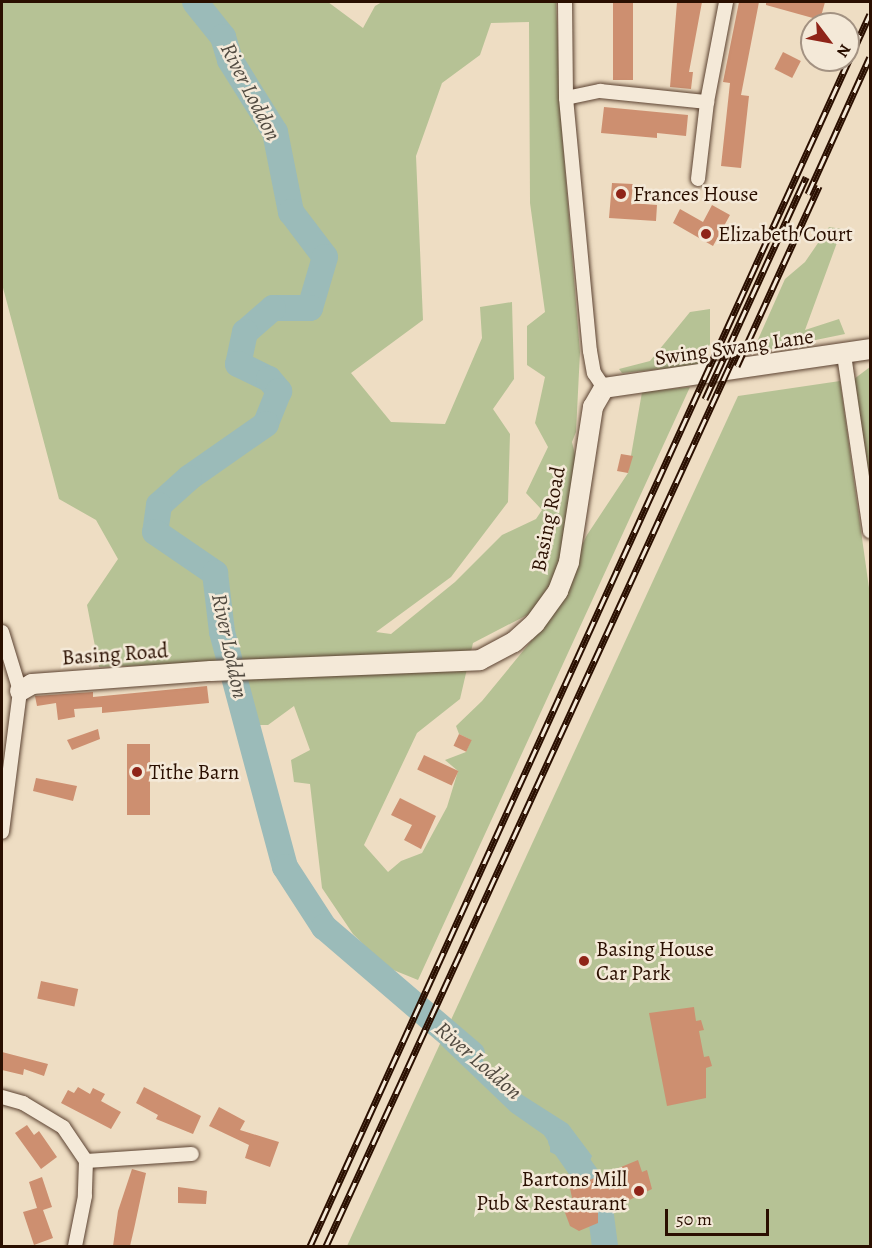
<!DOCTYPE html>
<html>
<head>
<meta charset="utf-8">
<style>
	body { margin:0 }
	#map { position:relative; width:872px; height:1248px; overflow:hidden; background:#eeddc3; font-family:Alegreya,serif }
	div>[style] { position:absolute }
	[style*='--x'] { left:calc(var(--x)*1px); top:calc(var(--y)*1px); width:calc(var(--w)*1px); rotate:calc(var(--a)*1deg) }
	.green>* { inset:0; background:#b6c295 }
	.water>* { inset:0; background:#9bbbb9 }
	.river>* { height:26px; margin:-13px; padding:0 13px; transform-origin:13px; border-radius:13px; background:#9bbbb9 }
	.building>* { inset:0; background:#cd8f70; transform-origin:0 0 }
	.roads { filter:drop-shadow(0 0 2px #5b4231) drop-shadow(0 0 2px #5b4231) }
	.street>* { height:14px; margin:-7px; padding:0 7px; transform-origin:7px; border-radius:7px; background:#f4e9d8 }
	.secondary>* { height:20px; margin:-10px; padding:0 10px; transform-origin:10px; border-radius:10px; background:#f4e9d8 }
	.rail>* { height:7px; margin-top:-3.5px; transform-origin:0; background:repeating-linear-gradient(90deg,#f4e9d8 0 14px,#2a0f00 0 28px); box-sizing:border-box; border-block:2px solid #2a0f00 }
	.dots>* { width:16px; height:16px; translate:-50% -50%; box-sizing:border-box; border:3px solid #f4e9d8; border-radius:50% }
	span { translate:-50% -50%; white-space:nowrap; text-align:center; line-height:1.15; -webkit-text-stroke:5px #f4e9d8; paint-order:stroke }
	.poi-label { font-size:21px; color:#2a0f00 }
	.left { translate:0 -50%; text-align:left }
	.right { translate:-100% -50%; text-align:right }
	.street-label { font-size:21px; color:#2a0f00 }
	.water-label { font-size:22px; color:#524b41; font-style:italic }
	.frame { position:absolute; inset:0; border:3px solid #2a0f00; pointer-events:none }
	.north { position:absolute; left:800px; top:12px; width:60px; height:60px; box-sizing:border-box; background:#f4e9d8; border:2px solid #a39282; border-radius:50%; rotate:122deg; font-size:16px; font-weight:700; line-height:24px; text-align:center; color:#2a0f00 }
	.north::after { content:''; display:block; margin:auto; width:21px; height:27px; background:#8f2418; clip-path:polygon(50% 0,100% 100%,50% 72%,0 100%) }
	.scale { position:absolute; left:665px; top:1209px; width:104px; height:27px; box-sizing:border-box; border:3px solid #2a0f00; border-top:0; padding-left:8px; font-size:18px; line-height:21px; white-space:nowrap; color:#2a0f00; -webkit-text-stroke:4px #f4e9d8; paint-order:stroke }
</style>
</head>
<body>
<div id="map">
	<div class="green">
		<i style="clip-path:polygon(evenodd,2px 2px,328px 2px,363px 28px,375px 6px,382px 2px,556px 2px,562px 132px,580px 352px,576px 432px,572px 442px,577px 463px,558px 572px,531px 613px,473px 643px,460px 699px,417px 733px,364px 845px,388px 872px,401px 861px,422px 853px,447px 807px,458px 771px,445px 760px,466px 752px,471px 740px,459px 734px,456px 726px,482px 701px,537px 634px,587px 535px,628px 473px,642px 392px,690px 387px,418px 980px,386px 967px,353px 934px,322px 888px,310px 784px,294px 782px,291px 760px,310px 750px,294px 706px,268px 725px,251px 725px,238px 677px,273px 661px,99px 667px,87px 605px,118px 559px,96px 520px,59px 499px,2px 284px,2px 2px,529px 22px,530px 203px,545px 312px,527px 326px,527px 365px,545px 377px,535px 423px,548px 447px,526px 493px,542px 510px,536px 519px,502px 535px,455px 582px,391px 634px,376px 632px,451px 577px,508px 502px,510px 434px,493px 409px,514px 379px,512px 302px,480px 307px,482px 338px,445px 424px,391px 422px,351px 373px,423px 320px,416px 156px,442px 83px,480px 55px,491px 23px,529px 22px)"></i>
		<i style="clip-path:polygon(829px 227px,842px 229px,805px 330px,839px 319px,845px 334px,752px 353px,785px 279px,805px 262px)"></i>
		<i style="clip-path:polygon(710px 309px,710px 344px,700px 365px,622px 373px,619px 369px,650px 361px,690px 312px)"></i>
		<i style="clip-path:polygon(870px 367px,870px 494px,854px 379px)"></i>
		<i style="clip-path:polygon(840px 381px,870px 595px,870px 1246px,347px 1246px,738px 396px)"></i>
	</div>
	<div class="water">
		<i style="clip-path:polygon(448px 1027px,513px 1089px,568px 1124px,592px 1156px,588px 1165px,579px 1166px,550px 1152px,550px 1144px,544px 1135px,511px 1112px,441px 1045px)"></i>
	</div>
	<div class="river">
		<i style="--x:195;--y:2;--w:45;--a:51.3"></i>
		<i style="--x:223;--y:37;--w:24;--a:73"></i>
		<i style="--x:230;--y:60;--w:85;--a:58"></i>
		<i style="--x:275;--y:132;--w:82;--a:78.7"></i>
		<i style="--x:291;--y:212;--w:56;--a:52.9"></i>
		<i style="--x:325;--y:257;--w:53;--a:106.4"></i>
		<i style="--x:310;--y:308;--w:37;--a:180"></i>
		<i style="--x:273;--y:308;--w:37;--a:139"></i>
		<i style="--x:245;--y:332;--w:33;--a:102"></i>
		<i style="--x:238;--y:364;--w:34;--a:26"></i>
		<i style="--x:269;--y:379;--w:16;--a:50"></i>
		<i style="--x:279;--y:391;--w:35;--a:112"></i>
		<i style="--x:266;--y:424;--w:94;--a:145"></i>
		<i style="--x:189;--y:478;--w:40;--a:138"></i>
		<i style="--x:159;--y:505;--w:27;--a:98"></i>
		<i style="--x:155;--y:532;--w:73;--a:34.3"></i>
		<i style="--x:215;--y:573;--w:59;--a:83.2"></i>
		<i style="--x:222;--y:632;--w:243;--a:75"></i>
		<i style="--x:285;--y:867;--w:72;--a:57"></i>
		<i style="--x:324;--y:927;--w:195;--a:40.6"></i>
		<i style="--x:561;--y:1140;--w:65;--a:55.1"></i>
		<i style="--x:598;--y:1193;--w:53;--a:82.5"></i>
	</div>
	<div class="building">
		<i style="left:613px;top:2px;width:20px;height:78px"></i>
		<i style="clip-path:polygon(677px 2px,702px 2px,689px 72px,693px 72px,691px 89px,670px 87px)"></i>
		<i style="clip-path:polygon(739px 2px,759px 2px,741px 95px,749px 96px,741px 168px,721px 166px,730px 83px,723px 82px)"></i>
		<i style="clip-path:polygon(766px 2px,825px 2px,820px 20px,766px 5px)"></i>
		<i style="left:783px;top:52px;width:20px;height:19px;rotate:27deg"></i>
		<i style="clip-path:polygon(604px 107px,688px 115px,686px 136px,657px 133px,657px 138px,601px 133px)"></i>
		<i style="clip-path:polygon(612px 183px,633px 184px,631px 203px,657px 205px,656px 221px,609px 218px)"></i>
		<i style="clip-path:polygon(712px 205px,730px 215px,713px 246px,673px 223px,680px 209px,703px 222px)"></i>
		<i style="clip-path:polygon(621px 454px,633px 456px,628px 473px,617px 471px)"></i>
		<i style="clip-path:polygon(207px 686px,209px 703px,102px 713px,102px 707px,74px 709px,75px 717px,58px 720px,56px 703px,37px 706px,35px 696px,93px 692px,93px 697px)"></i>
		<i style="clip-path:polygon(98px 729px,100px 739px,72px 750px,67px 740px)"></i>
		<i style="left:459px;top:734px;width:14px;height:13px;rotate:25deg"></i>
		<i style="left:127px;top:744px;width:23px;height:71px"></i>
		<i style="left:424px;top:755px;width:38px;height:16px;rotate:25deg"></i>
		<i style="clip-path:polygon(36px 778px,77px 786px,73px 801px,33px 791px)"></i>
		<i style="clip-path:polygon(400px 798px,436px 816px,421px 849px,404px 840px,412px 825px,391px 815px)"></i>
		<i style="left:41px;top:981px;width:38px;height:18px;rotate:12deg"></i>
		<i style="clip-path:polygon(694px 1007px,696px 1021px,701px 1020px,704px 1030px,699px 1031px,704px 1057px,709px 1056px,712px 1066px,706px 1068px,706px 1098px,667px 1106px,649px 1013px)"></i>
		<i style="clip-path:polygon(2px 1052px,48px 1064px,44px 1076px,24px 1069px,23px 1075px,2px 1070px)"></i>
		<i style="clip-path:polygon(78px 1087px,90px 1094px,93px 1088px,105px 1094px,101px 1101px,121px 1112px,111px 1129px,61px 1103px,68px 1090px,74px 1093px)"></i>
		<i style="clip-path:polygon(144px 1087px,201px 1116px,193px 1134px,156px 1119px,158px 1115px,136px 1103px)"></i>
		<i style="clip-path:polygon(219px 1107px,245px 1121px,240px 1130px,279px 1142px,270px 1167px,245px 1158px,249px 1145px,209px 1126px)"></i>
		<i style="clip-path:polygon(27px 1125px,34px 1135px,39px 1131px,57px 1157px,41px 1169px,15px 1133px)"></i>
		<i style="clip-path:polygon(638px 1160px,642px 1172px,647px 1170px,652px 1189px,619px 1205px,617px 1199px,598px 1206px,598px 1223px,579px 1231px,570px 1226px,561px 1202px,572px 1198px,570px 1188px)"></i>
		<i style="clip-path:polygon(132px 1169px,146px 1173px,134px 1229px,130px 1246px,113px 1246px,118px 1211px)"></i>
		<i style="clip-path:polygon(42px 1177px,52px 1207px,43px 1210px,53px 1238px,34px 1245px,23px 1212px,37px 1208px,29px 1182px)"></i>
		<i style="clip-path:polygon(178px 1187px,207px 1191px,206px 1204px,178px 1203px)"></i>
	</div>
	<div class="roads">
		<div class="street">
			<i style="--x:565;--y:2;--w:96;--a:89.4"></i>
			<i style="--x:566;--y:98;--w:254;--a:84.6"></i>
			<i style="--x:590;--y:351;--w:22;--a:80"></i>
			<i style="--x:594;--y:373;--w:18;--a:56"></i>
			<i style="--x:566;--y:98;--w:35;--a:-12"></i>
			<i style="--x:600;--y:91;--w:108;--a:5.9"></i>
			<i style="--x:707;--y:102;--w:102;--a:-79.2"></i>
			<i style="--x:698;--y:179;--w:78;--a:-83.3"></i>
			<i style="--x:844;--y:355;--w:178;--a:81.6"></i>
			<i style="--x:2;--y:632;--w:62;--a:73"></i>
			<i style="--x:20;--y:691;--w:142;--a:97.3"></i>
			<i style="--x:2;--y:1097;--w:22;--a:16"></i>
			<i style="--x:23;--y:1103;--w:47;--a:31"></i>
			<i style="--x:63;--y:1127;--w:41;--a:55.9"></i>
			<i style="--x:86;--y:1161;--w:35;--a:92"></i>
			<i style="--x:85;--y:1196;--w:51;--a:101.3"></i>
			<i style="--x:86;--y:1161;--w:106;--a:-3.8"></i>
		</div>
		<div class="secondary">
			<i style="--x:20;--y:691;--w:14;--a:-30"></i>
			<i style="--x:32;--y:684;--w:179;--a:-4.2"></i>
			<i style="--x:211;--y:671;--w:269;--a:-2.3"></i>
			<i style="--x:480;--y:660;--w:38;--a:-28"></i>
			<i style="--x:514;--y:642;--w:28;--a:-42"></i>
			<i style="--x:535;--y:623;--w:39;--a:-54"></i>
			<i style="--x:558;--y:591;--w:31;--a:-69"></i>
			<i style="--x:569;--y:562;--w:157;--a:-81.2"></i>
			<i style="--x:593;--y:407;--w:22;--a:-60"></i>
			<i style="--x:604;--y:388;--w:269;--a:-8.3"></i>
		</div>
	</div>
	<div class="rail">
		<i style="--x:808;--y:194;--w:150;--a:-65.7"></i>
		<i style="--x:737;--y:366;--w:198;--a:-65.5"></i>
		<i style="--x:705;--y:399;--w:244;--a:-65.5"></i>
		<i style="--x:310;--y:1246;--w:1353;--a:-65.56"></i>
		<i style="--x:326;--y:1246;--w:984;--a:-65.36"></i>
	</div>
	<div class="dots">
		<i style="left:621px;top:194px;background:#8f2418"></i>
		<i style="left:706px;top:234px;background:#8f2418"></i>
		<i style="left:137px;top:772px;background:#8f2418"></i>
		<i style="left:584px;top:961px;background:#8f2418"></i>
		<i style="left:639px;top:1191px;background:#8f2418"></i>
	</div>
	<div class="poi-label">
		<span class="left" style="left:633px;top:194px">Frances House</span>
		<span class="left" style="left:718px;top:234px">Elizabeth Court</span>
		<span class="left" style="left:149px;top:772px">Tithe Barn</span>
		<span class="left" style="left:596px;top:961px">Basing House<br>Car Park</span>
		<span class="right" style="left:627px;top:1191px">Bartons Mill<br>Pub &amp; Restaurant</span>
	</div>
	<div class="street-label">
		<span style="left:734px;top:347px;rotate:-8deg">Swing Swang Lane</span>
		<span style="left:548px;top:519px;rotate:-79deg">Basing Road</span>
		<span style="left:115px;top:654px;rotate:-4deg">Basing Road</span>
	</div>
	<div class="water-label">
		<span style="left:250px;top:92px;rotate:63deg">River Loddon</span>
		<span style="left:229px;top:646px;rotate:78deg">River Loddon</span>
		<span style="left:478px;top:1061px;rotate:41deg">River Loddon</span>
	</div>
	<div class="frame"></div>
	<div class="north">N</div>
	<div class="scale">50 m</div>
</div>
</body>
</html>
